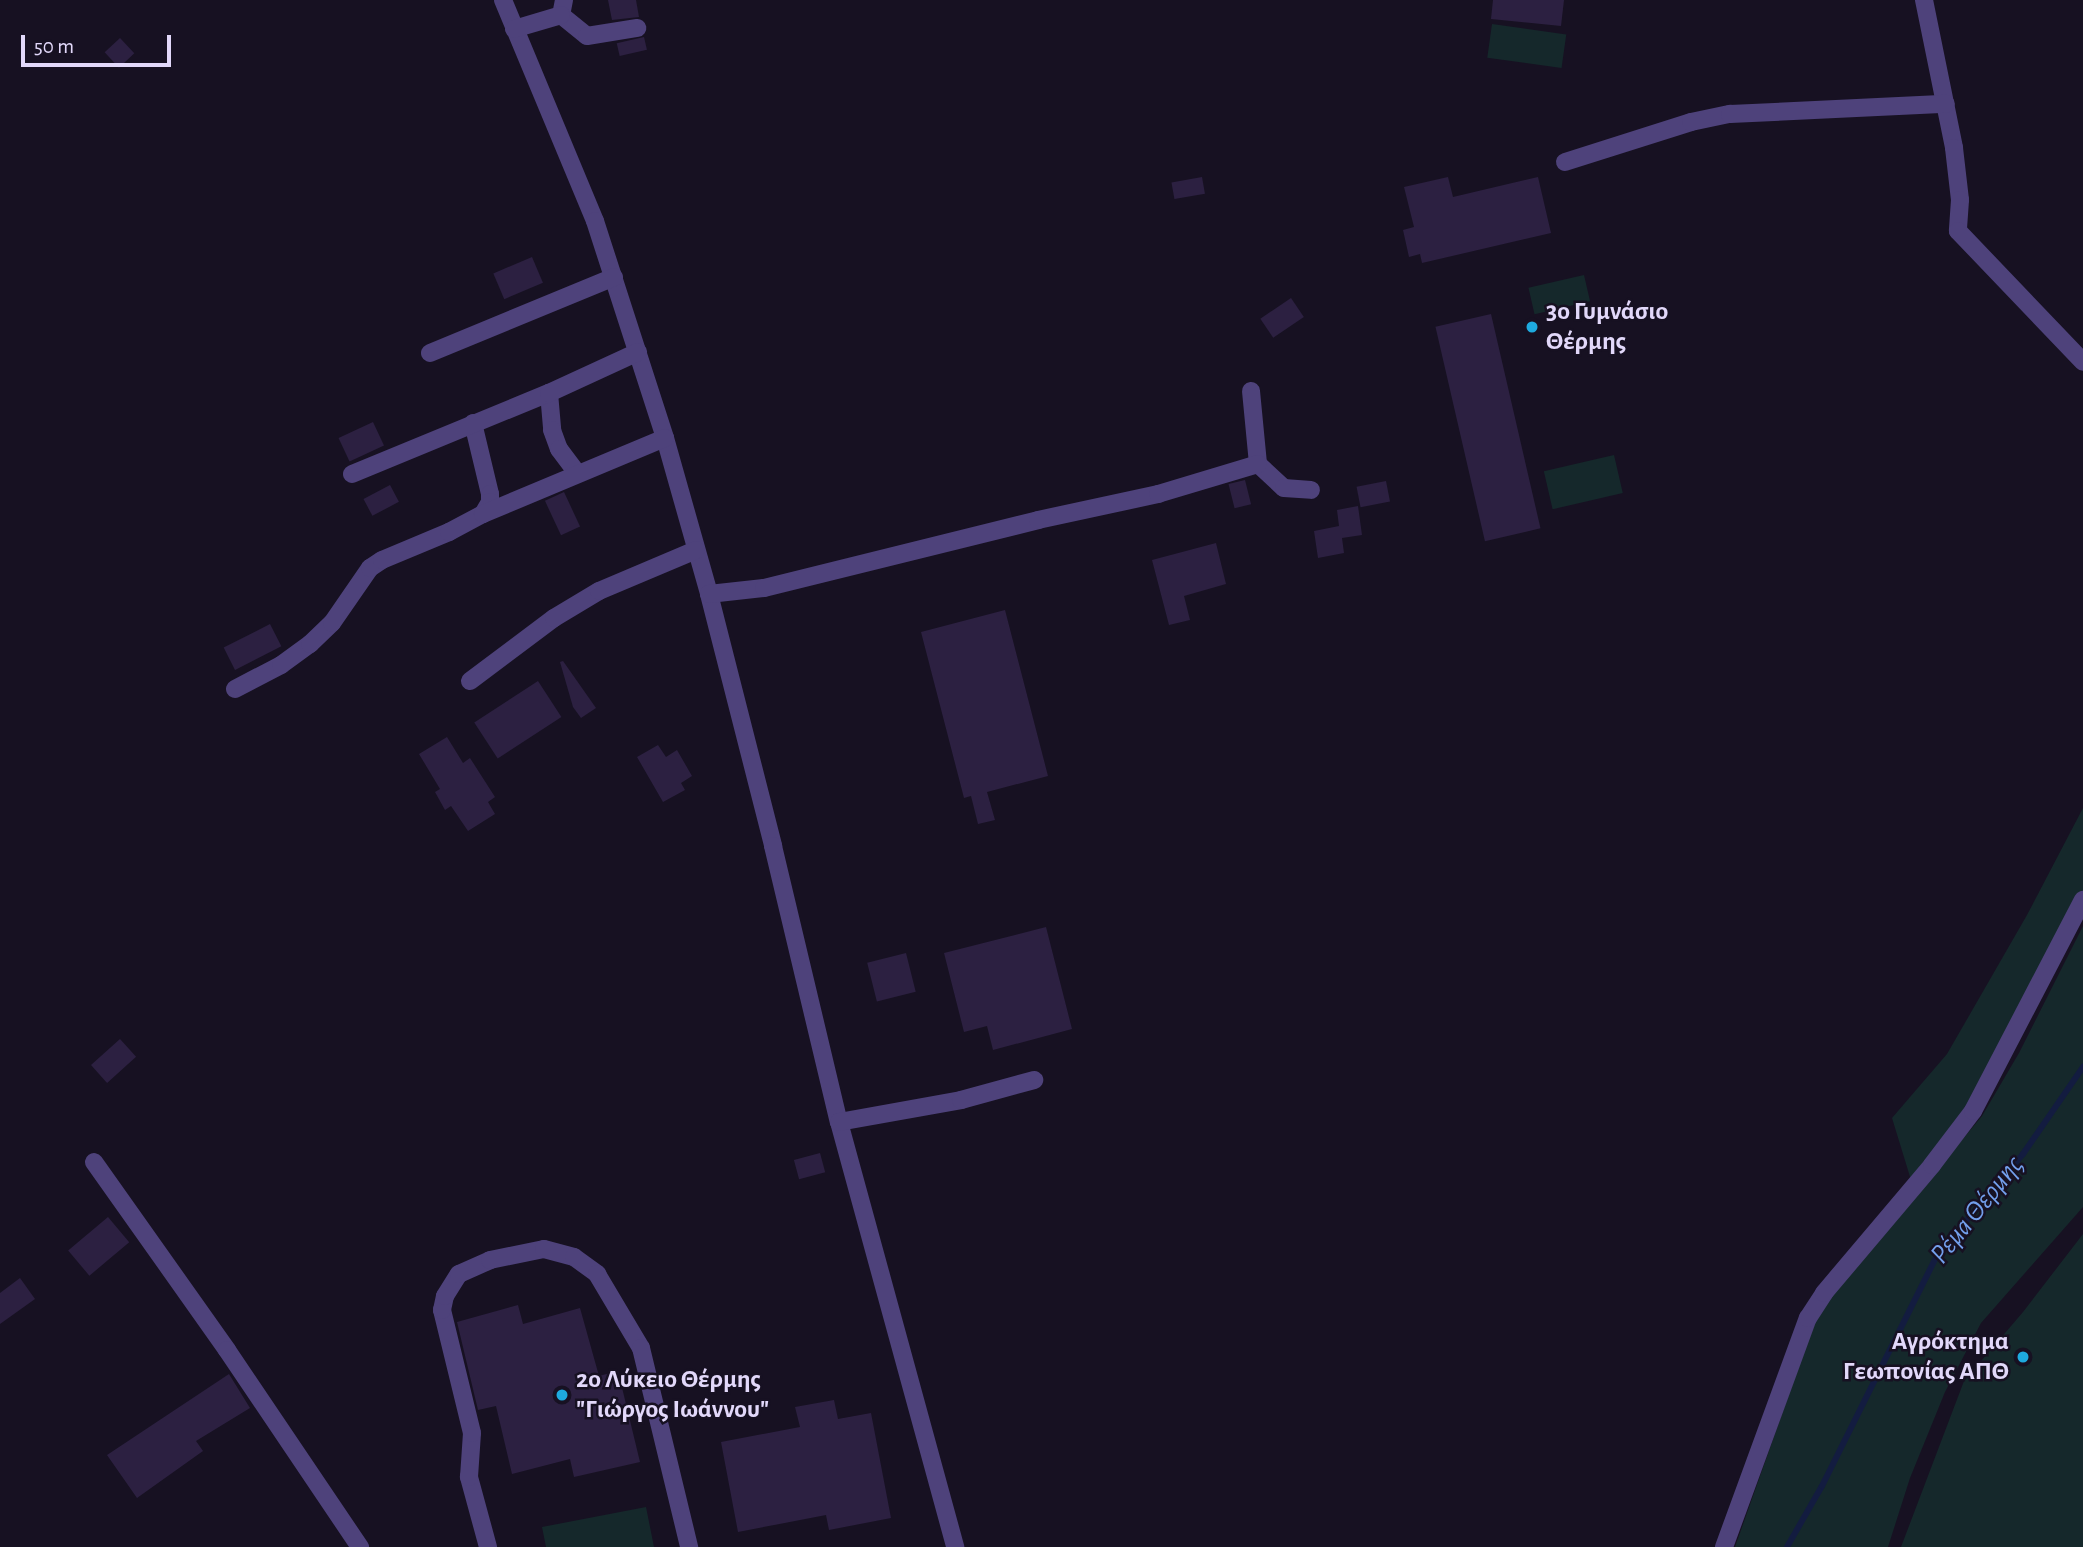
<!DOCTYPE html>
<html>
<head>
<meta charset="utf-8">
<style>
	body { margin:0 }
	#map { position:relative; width:2083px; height:1547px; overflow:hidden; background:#171122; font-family:"Alegreya Sans",sans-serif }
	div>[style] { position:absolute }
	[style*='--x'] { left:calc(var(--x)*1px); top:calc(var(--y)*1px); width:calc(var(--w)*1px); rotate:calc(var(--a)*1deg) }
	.green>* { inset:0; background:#15282b; transform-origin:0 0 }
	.stream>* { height:6px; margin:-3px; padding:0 3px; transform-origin:3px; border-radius:3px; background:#131c40 }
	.building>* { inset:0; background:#2c2041; transform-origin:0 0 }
	.minor>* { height:18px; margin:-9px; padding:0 9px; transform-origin:9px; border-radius:9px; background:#4e427b }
	.dots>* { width:19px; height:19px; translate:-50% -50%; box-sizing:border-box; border:4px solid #171122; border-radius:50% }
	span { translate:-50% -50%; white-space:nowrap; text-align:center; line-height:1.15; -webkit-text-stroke:5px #171122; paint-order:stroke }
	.poi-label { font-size:26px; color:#e2d8fa; font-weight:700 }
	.left { translate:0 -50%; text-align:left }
	.right { translate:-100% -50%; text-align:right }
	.water-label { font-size:28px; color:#739fec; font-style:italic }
	.scale { position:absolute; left:21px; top:35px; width:150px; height:32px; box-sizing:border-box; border:4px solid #e2d8fa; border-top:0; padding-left:9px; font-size:21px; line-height:24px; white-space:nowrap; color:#e2d8fa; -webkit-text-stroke:5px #171122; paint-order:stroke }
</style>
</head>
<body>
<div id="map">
	<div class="green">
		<i style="left:1492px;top:24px;width:75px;height:34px;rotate:8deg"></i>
		<i style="left:1584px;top:275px;width:27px;height:57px;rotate:77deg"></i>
		<i style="left:1614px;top:455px;width:39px;height:72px;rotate:77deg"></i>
		<i style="clip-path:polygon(2083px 808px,2083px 891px,1999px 1062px,1911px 1180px,1892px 1118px,1947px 1054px,2027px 915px)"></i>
		<i style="clip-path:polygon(2083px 926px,2083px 1207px,1981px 1323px,1945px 1392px,1910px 1478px,1888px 1547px,1735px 1547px,1818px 1312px,1982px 1116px,2019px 1053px)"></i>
		<i style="clip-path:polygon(2083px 1234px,2083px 1547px,1901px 1547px,1964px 1381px,2023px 1312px)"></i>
		<i style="clip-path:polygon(646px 1507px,654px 1547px,546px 1547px,542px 1527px)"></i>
	</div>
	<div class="stream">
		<i style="--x:1787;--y:1547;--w:70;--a:-60.2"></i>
		<i style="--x:1822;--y:1486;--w:258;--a:-63.5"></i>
		<i style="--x:1937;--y:1255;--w:133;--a:-49.6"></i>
		<i style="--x:2023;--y:1154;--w:106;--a:-55.4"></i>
	</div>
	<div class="building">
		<i style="clip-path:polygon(608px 0,636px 0,639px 17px,612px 20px)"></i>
		<i style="clip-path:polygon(1493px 0,1564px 0,1561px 26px,1491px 19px)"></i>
		<i style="left:644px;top:37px;width:13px;height:28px;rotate:77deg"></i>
		<i style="left:120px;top:38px;width:21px;height:21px;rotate:47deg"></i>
		<i style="left:1202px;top:177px;width:17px;height:31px;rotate:80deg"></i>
		<i style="clip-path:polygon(1448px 177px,1453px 197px,1538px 177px,1551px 233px,1422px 263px,1420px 254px,1409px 257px,1403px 230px,1414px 227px,1404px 187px)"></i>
		<i style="left:532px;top:257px;width:28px;height:42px;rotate:67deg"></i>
		<i style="left:1291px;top:298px;width:23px;height:37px;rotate:56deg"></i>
		<i style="left:1491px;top:314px;width:220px;height:57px;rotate:77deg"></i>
		<i style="left:373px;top:422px;width:26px;height:38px;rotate:65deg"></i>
		<i style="left:1245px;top:480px;width:25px;height:17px;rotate:76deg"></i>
		<i style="left:1386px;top:481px;width:21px;height:30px;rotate:79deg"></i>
		<i style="left:390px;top:485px;width:19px;height:30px;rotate:62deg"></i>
		<i style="left:564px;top:492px;width:38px;height:21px;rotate:65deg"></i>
		<i style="clip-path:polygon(1358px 506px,1362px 535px,1342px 538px,1344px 553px,1318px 558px,1314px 531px,1339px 526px,1337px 510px)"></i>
		<i style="clip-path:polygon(1216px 543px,1226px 584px,1184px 596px,1190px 620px,1169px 625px,1152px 560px)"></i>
		<i style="clip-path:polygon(1005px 610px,1048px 776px,987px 792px,995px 820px,978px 824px,971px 796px,964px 798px,921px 632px)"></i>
		<i style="left:270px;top:624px;width:25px;height:52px;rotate:63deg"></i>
		<i style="clip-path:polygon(563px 661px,596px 708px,581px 718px,573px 707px,560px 662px)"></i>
		<i style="left:538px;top:681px;width:43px;height:76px;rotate:57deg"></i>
		<i style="clip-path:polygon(447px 737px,463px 763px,470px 758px,495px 797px,488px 802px,495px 814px,468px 831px,451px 806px,445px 810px,435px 792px,440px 789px,419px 754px)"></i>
		<i style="clip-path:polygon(658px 745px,666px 757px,677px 750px,692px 776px,681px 783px,685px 790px,663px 802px,637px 757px)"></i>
		<i style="clip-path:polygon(1046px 927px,1072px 1029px,993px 1050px,987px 1026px,964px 1032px,944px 953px)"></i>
		<i style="left:906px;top:953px;width:40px;height:40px;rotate:76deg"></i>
		<i style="left:120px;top:1039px;width:24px;height:39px;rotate:48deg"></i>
		<i style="left:820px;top:1153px;width:20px;height:27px;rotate:75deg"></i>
		<i style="left:108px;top:1217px;width:33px;height:52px;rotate:50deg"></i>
		<i style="clip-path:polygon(20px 1278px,35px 1299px,0 1324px,0 1293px)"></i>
		<i style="clip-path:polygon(518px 1305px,523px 1324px,580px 1308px,599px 1376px,618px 1371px,640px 1462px,574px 1477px,570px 1459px,512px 1474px,496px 1406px,478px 1410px,457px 1322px)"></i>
		<i style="clip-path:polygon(229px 1374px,250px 1408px,196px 1441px,203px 1451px,137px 1498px,107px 1455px)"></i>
		<i style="clip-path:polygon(834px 1400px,838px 1419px,871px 1413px,891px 1518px,829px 1530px,826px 1515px,738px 1532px,721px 1442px,800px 1427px,795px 1407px)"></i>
	</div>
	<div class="minor">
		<i style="--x:503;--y:0;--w:239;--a:67.4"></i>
		<i style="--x:595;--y:221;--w:228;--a:72.1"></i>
		<i style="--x:665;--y:438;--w:162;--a:74.2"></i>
		<i style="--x:709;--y:594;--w:260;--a:75.7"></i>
		<i style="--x:773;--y:846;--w:284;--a:76.6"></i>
		<i style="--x:839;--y:1122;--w:441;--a:74.7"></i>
		<i style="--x:564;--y:0;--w:15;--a:101"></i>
		<i style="--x:561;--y:15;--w:33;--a:39"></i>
		<i style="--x:587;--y:36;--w:51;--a:-9.1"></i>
		<i style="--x:1924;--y:0;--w:151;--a:78.5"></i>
		<i style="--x:1954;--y:148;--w:52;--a:83.4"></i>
		<i style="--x:1960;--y:200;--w:31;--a:94"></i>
		<i style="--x:1958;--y:231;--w:181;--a:46.3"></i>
		<i style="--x:514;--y:29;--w:49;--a:-16.6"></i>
		<i style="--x:1565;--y:162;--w:132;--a:-17.6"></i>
		<i style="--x:1691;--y:122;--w:40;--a:-12"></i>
		<i style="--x:1730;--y:114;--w:216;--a:-2.7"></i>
		<i style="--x:430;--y:353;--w:199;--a:-22.4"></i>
		<i style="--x:1251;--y:391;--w:73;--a:84.5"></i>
		<i style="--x:1258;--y:464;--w:35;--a:43"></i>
		<i style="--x:1284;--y:488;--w:27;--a:4"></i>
		<i style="--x:549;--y:393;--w:37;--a:85"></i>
		<i style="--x:552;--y:430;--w:20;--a:70"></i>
		<i style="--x:559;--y:449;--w:30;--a:53"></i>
		<i style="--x:473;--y:423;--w:73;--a:76.5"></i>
		<i style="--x:490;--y:494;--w:8;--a:90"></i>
		<i style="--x:490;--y:502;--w:14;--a:120"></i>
		<i style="--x:352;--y:474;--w:213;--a:-22.4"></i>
		<i style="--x:549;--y:393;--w:98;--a:-24.7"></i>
		<i style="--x:709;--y:594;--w:55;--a:-6.2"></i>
		<i style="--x:764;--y:588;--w:282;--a:-13.9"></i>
		<i style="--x:1038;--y:520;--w:123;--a:-12.2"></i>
		<i style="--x:1158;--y:494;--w:104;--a:-16.7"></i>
		<i style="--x:470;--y:681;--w:105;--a:-36.9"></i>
		<i style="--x:554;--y:618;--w:52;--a:-31"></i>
		<i style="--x:599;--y:591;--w:105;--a:-22.9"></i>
		<i style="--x:235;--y:689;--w:52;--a:-27.6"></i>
		<i style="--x:281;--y:665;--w:36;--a:-36"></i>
		<i style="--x:310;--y:644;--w:30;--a:-44"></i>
		<i style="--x:332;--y:623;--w:67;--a:-55.4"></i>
		<i style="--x:370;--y:568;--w:14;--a:-34"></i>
		<i style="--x:382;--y:560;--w:73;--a:-22.7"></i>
		<i style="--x:449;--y:532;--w:38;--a:-28"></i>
		<i style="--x:483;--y:514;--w:197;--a:-22.7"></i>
		<i style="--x:839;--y:1122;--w:124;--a:-10.2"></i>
		<i style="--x:961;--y:1100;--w:76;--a:-15.3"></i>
		<i style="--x:94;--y:1162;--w:230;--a:54.7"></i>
		<i style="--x:227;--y:1350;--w:238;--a:56"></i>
		<i style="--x:488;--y:1547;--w:73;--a:-105.2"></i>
		<i style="--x:469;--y:1477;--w:44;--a:-86.1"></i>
		<i style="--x:472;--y:1433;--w:127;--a:-103.7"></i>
		<i style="--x:442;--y:1310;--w:14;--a:-78"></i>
		<i style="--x:445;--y:1296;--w:26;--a:-58"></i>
		<i style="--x:459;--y:1274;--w:34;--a:-24"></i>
		<i style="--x:490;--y:1260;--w:55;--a:-11.5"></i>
		<i style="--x:544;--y:1249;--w:31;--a:15"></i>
		<i style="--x:574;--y:1257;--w:29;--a:36"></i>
		<i style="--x:597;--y:1274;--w:86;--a:59.3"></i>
		<i style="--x:641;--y:1348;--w:205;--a:76.4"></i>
		<i style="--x:1724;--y:1547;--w:244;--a:-69.9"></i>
		<i style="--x:1808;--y:1318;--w:30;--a:-57"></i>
		<i style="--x:1824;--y:1293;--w:167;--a:-49.8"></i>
		<i style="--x:1932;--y:1165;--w:68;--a:-52.8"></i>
		<i style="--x:1973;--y:1111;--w:238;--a:-62.5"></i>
	</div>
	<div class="dots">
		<i style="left:1532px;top:327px;background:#1eaadf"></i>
		<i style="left:2023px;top:1357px;background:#1eaadf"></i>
		<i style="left:562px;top:1395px;background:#1eaadf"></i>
	</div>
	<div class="poi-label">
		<span class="left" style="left:1546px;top:327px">3ο Γυμνάσιο<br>Θέρμης</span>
		<span class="right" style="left:2009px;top:1357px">Αγρόκτημα<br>Γεωπονίας ΑΠΘ</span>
		<span class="left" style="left:576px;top:1395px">2ο Λύκειο Θέρμης<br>"Γιώργος Ιωάννου"</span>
	</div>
	<div class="water-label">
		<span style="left:1977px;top:1210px;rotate:-51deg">Ρέμα Θέρμης</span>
	</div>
	<div class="scale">50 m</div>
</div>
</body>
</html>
